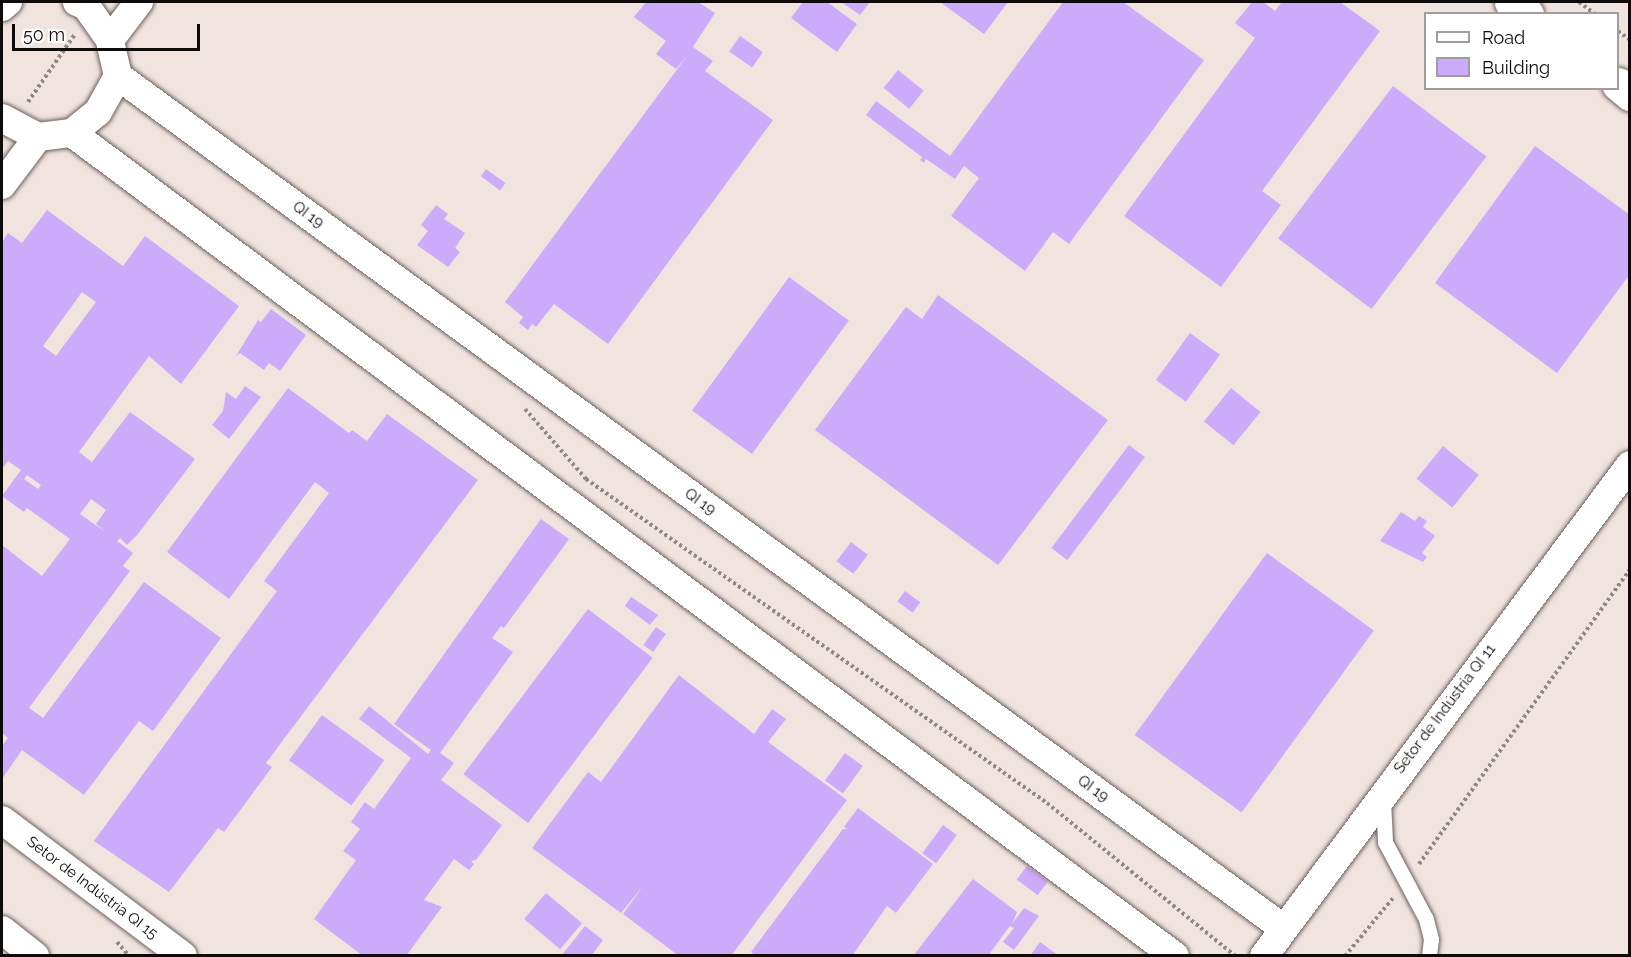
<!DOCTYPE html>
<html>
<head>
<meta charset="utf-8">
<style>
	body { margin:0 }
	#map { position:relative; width:1631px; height:957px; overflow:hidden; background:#f1e4df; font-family:Raleway,sans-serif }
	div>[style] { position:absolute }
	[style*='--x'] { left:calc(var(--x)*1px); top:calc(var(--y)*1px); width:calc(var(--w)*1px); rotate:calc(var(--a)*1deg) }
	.building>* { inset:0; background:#ccabfa; transform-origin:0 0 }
	.path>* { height:4px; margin-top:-2px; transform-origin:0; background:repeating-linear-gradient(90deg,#918884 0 3px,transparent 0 6px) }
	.roads { filter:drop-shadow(0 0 2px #6b605c) drop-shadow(0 0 2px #6b605c) }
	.lane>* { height:15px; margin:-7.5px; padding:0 7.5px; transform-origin:7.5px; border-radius:7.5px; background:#fff }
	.street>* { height:28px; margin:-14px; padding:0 14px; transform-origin:14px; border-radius:14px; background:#fff }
	.secondary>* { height:33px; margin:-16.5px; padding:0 16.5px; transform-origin:16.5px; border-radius:16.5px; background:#fff }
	span { translate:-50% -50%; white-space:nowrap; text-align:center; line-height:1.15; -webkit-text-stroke:4.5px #fff; paint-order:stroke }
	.street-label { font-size:15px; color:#0f0b0a }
	.frame { position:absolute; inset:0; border:3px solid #0f0b0a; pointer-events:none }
	.legend { position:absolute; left:1424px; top:12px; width:195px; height:78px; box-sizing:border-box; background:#fff; border:2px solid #9f9d9d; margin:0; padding:8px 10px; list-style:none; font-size:18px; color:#0f0b0a }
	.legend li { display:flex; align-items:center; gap:12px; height:30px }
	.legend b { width:30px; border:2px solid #9f9d9d }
	.scale { position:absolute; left:12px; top:24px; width:188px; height:27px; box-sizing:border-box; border:3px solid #0f0b0a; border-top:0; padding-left:8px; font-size:18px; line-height:21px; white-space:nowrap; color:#0f0b0a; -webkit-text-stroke:4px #fff; paint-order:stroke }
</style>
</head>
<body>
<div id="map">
	<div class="building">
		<i style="clip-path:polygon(646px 2px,698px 2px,715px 13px,693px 47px,713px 61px,705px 71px,773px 120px,608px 344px,554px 304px,536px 327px,532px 324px,528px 330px,519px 323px,523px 317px,505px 302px,687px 56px,676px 69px,656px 54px,666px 41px,634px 17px)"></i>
		<i style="clip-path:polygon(803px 2px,827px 2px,857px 24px,837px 52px,791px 18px)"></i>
		<i style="clip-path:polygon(841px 2px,870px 2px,860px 15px)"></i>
		<i style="clip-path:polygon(940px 2px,1008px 2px,984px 34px)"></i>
		<i style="clip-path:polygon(1063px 2px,1123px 2px,1204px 60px,1069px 244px,1053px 232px,1025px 271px,951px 216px,979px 178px,964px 166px,955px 179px,926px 159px,924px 163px,920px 160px,922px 157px,866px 115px,876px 101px,950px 156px)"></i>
		<i style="clip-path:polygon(1252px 2px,1263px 2px,1275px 11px,1282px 2px,1340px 2px,1380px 31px,1262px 191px,1281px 205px,1221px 287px,1124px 216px,1255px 38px,1235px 23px)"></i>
		<i style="left:740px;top:36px;width:28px;height:19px;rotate:35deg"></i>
		<i style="left:898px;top:70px;width:33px;height:23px;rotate:39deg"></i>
		<i style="left:1393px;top:86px;width:117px;height:191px;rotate:37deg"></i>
		<i style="clip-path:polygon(1535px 146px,1630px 215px,1630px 274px,1557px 373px,1435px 283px)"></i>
		<i style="left:486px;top:169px;width:24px;height:9px;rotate:36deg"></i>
		<i style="clip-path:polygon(436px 205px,448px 214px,444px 219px,465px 233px,455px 248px,460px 252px,448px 267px,417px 245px,428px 231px,421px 225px)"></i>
		<i style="clip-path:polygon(evenodd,47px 210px,123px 266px,145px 236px,239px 306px,181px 384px,149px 356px,79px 452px,92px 462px,130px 412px,195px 459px,138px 534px,127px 545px,120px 538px,117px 541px,133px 553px,123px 566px,130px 571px,29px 708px,43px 718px,144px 582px,221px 638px,153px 731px,139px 721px,84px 795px,22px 750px,2px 779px,2px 746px,8px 738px,2px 733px,2px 545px,42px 576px,70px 539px,27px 508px,24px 512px,2px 496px,21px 470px,8px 461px,2px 469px,2px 242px,8px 233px,22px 243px,47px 210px,82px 292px,96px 302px,56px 356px,43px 346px,82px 292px,47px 210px,27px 475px,41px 485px,38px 489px,24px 479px,27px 475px,47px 210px,91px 499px,106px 510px,96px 524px,107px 533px,80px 514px,91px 499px)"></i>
		<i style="left:789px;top:277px;width:74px;height:165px;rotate:36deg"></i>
		<i style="clip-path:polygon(938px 295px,1108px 420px,998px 565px,815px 430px,906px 307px,922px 319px)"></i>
		<i style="clip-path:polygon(271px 309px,306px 335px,280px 371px,269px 363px,264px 370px,240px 353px,236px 356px,258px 320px,261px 322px)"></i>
		<i style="left:1190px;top:333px;width:37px;height:58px;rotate:36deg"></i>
		<i style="clip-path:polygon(245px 386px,261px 397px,229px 439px,212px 425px,223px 411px,226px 392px,236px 399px)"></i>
		<i style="clip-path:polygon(288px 388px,349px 433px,352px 430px,367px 441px,387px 414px,478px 480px,266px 763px,272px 767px,224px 832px,218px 828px,169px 892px,94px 841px,277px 591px,264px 581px,329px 493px,315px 482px,229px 599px,167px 552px)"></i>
		<i style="left:1231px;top:388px;width:38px;height:43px;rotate:39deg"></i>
		<i style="left:1129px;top:445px;width:20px;height:129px;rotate:37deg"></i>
		<i style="left:1443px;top:446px;width:46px;height:42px;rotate:39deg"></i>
		<i style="clip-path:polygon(1401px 512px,1415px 521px,1419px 516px,1427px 521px,1423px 527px,1435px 536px,1422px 553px,1427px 557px,1423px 562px,1380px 541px)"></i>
		<i style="clip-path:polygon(541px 519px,569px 539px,504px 628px,501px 626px,492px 638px,513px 652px,440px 753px,454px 763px,441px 780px,502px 825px,476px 860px,471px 861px,474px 864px,469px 870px,454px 859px,424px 900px,442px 907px,406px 956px,363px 956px,314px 919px,356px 860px,343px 851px,360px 829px,351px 822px,365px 802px,374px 809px,411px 758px,359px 719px,369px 706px,428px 754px,431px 750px,394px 724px)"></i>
		<i style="left:851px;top:542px;width:21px;height:24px;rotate:37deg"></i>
		<i style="left:1267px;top:553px;width:132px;height:225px;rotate:36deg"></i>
		<i style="left:905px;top:591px;width:19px;height:13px;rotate:36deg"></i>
		<i style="clip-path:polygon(631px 597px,658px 615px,650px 625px,625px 606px)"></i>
		<i style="left:588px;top:609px;width:81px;height:207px;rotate:37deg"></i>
		<i style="left:656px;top:627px;width:12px;height:22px;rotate:35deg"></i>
		<i style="clip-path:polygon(679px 675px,754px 734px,772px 709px,786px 719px,768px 742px,847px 800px,731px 956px,679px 956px,623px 914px,643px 886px,621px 913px,532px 848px,588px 772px,601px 782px)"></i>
		<i style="left:322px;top:715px;width:77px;height:56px;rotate:36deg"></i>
		<i style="left:845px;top:753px;width:22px;height:34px;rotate:36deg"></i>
		<i style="clip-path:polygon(858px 808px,933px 864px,896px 913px,887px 906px,852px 956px,756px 956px,751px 952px,843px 829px,848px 829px,844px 827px)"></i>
		<i style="left:943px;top:825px;width:17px;height:35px;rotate:36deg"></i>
		<i style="left:1027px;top:866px;width:26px;height:17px;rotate:37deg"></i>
		<i style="clip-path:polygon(973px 879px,1017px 912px,1012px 924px,1024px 908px,1039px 916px,1014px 950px,1003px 942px,1014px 928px,1010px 926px,990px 953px,993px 956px,913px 956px)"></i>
		<i style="left:546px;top:893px;width:47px;height:34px;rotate:40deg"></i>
		<i style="clip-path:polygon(585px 926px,603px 940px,591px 956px,561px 956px)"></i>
		<i style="clip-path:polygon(1040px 942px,1059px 956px,1030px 956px)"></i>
	</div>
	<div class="path">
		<i style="--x:1579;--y:2;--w:20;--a:37"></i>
		<i style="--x:1618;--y:31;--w:15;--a:37"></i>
		<i style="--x:28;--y:102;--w:83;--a:-55.3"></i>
		<i style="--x:525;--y:409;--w:93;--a:48.9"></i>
		<i style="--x:586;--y:479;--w:563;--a:35.1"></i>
		<i style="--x:1047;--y:803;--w:242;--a:39.1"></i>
		<i style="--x:1419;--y:864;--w:363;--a:-54.4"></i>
		<i style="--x:117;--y:942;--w:18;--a:49"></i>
		<i style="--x:1345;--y:956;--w:75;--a:-50.4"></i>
	</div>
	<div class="roads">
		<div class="lane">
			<i style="--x:1383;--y:799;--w:43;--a:87.3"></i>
			<i style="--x:1385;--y:842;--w:87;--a:62"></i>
			<i style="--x:1426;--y:919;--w:21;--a:76"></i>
			<i style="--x:1431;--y:939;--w:17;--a:97"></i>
		</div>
		<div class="street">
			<i style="--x:2;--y:7;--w:8;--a:-40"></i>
			<i style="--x:110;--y:40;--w:48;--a:-52.7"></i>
			<i style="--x:118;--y:76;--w:1443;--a:36.18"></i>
			<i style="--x:2;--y:118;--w:41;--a:27.8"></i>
			<i style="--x:38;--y:137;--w:34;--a:-7"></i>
			<i style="--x:72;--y:133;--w:33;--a:-39"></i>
			<i style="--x:98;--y:112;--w:41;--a:-60.9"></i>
			<i style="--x:118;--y:76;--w:37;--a:-103"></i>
			<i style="--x:110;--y:40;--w:42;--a:-125.2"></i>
			<i style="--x:86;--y:6;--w:10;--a:-156"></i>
			<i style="--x:72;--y:133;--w:1376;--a:36.73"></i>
			<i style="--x:2;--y:185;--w:60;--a:-53.1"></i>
			<i style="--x:2;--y:820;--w:226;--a:36.9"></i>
			<i style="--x:2;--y:930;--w:42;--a:38.2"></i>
			<i style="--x:1264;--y:956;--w:612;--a:-53.3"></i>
		</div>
		<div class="secondary">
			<i style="--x:1511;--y:2;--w:20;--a:37"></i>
			<i style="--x:1618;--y:84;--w:16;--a:40"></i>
		</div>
	</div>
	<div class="street-label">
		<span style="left:308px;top:215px;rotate:36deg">QI 19</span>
		<span style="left:700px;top:502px;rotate:36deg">QI 19</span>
		<span style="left:1445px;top:709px;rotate:-53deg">Setor de Indústria QI 11</span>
		<span style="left:1093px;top:789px;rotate:36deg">QI 19</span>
		<span style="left:92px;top:888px;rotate:37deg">Setor de Indústria QI 15</span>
	</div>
	<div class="frame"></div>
	<ul class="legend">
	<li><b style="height:8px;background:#fff"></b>Road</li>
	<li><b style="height:16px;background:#ccabfa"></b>Building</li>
	</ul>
	<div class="scale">50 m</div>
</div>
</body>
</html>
